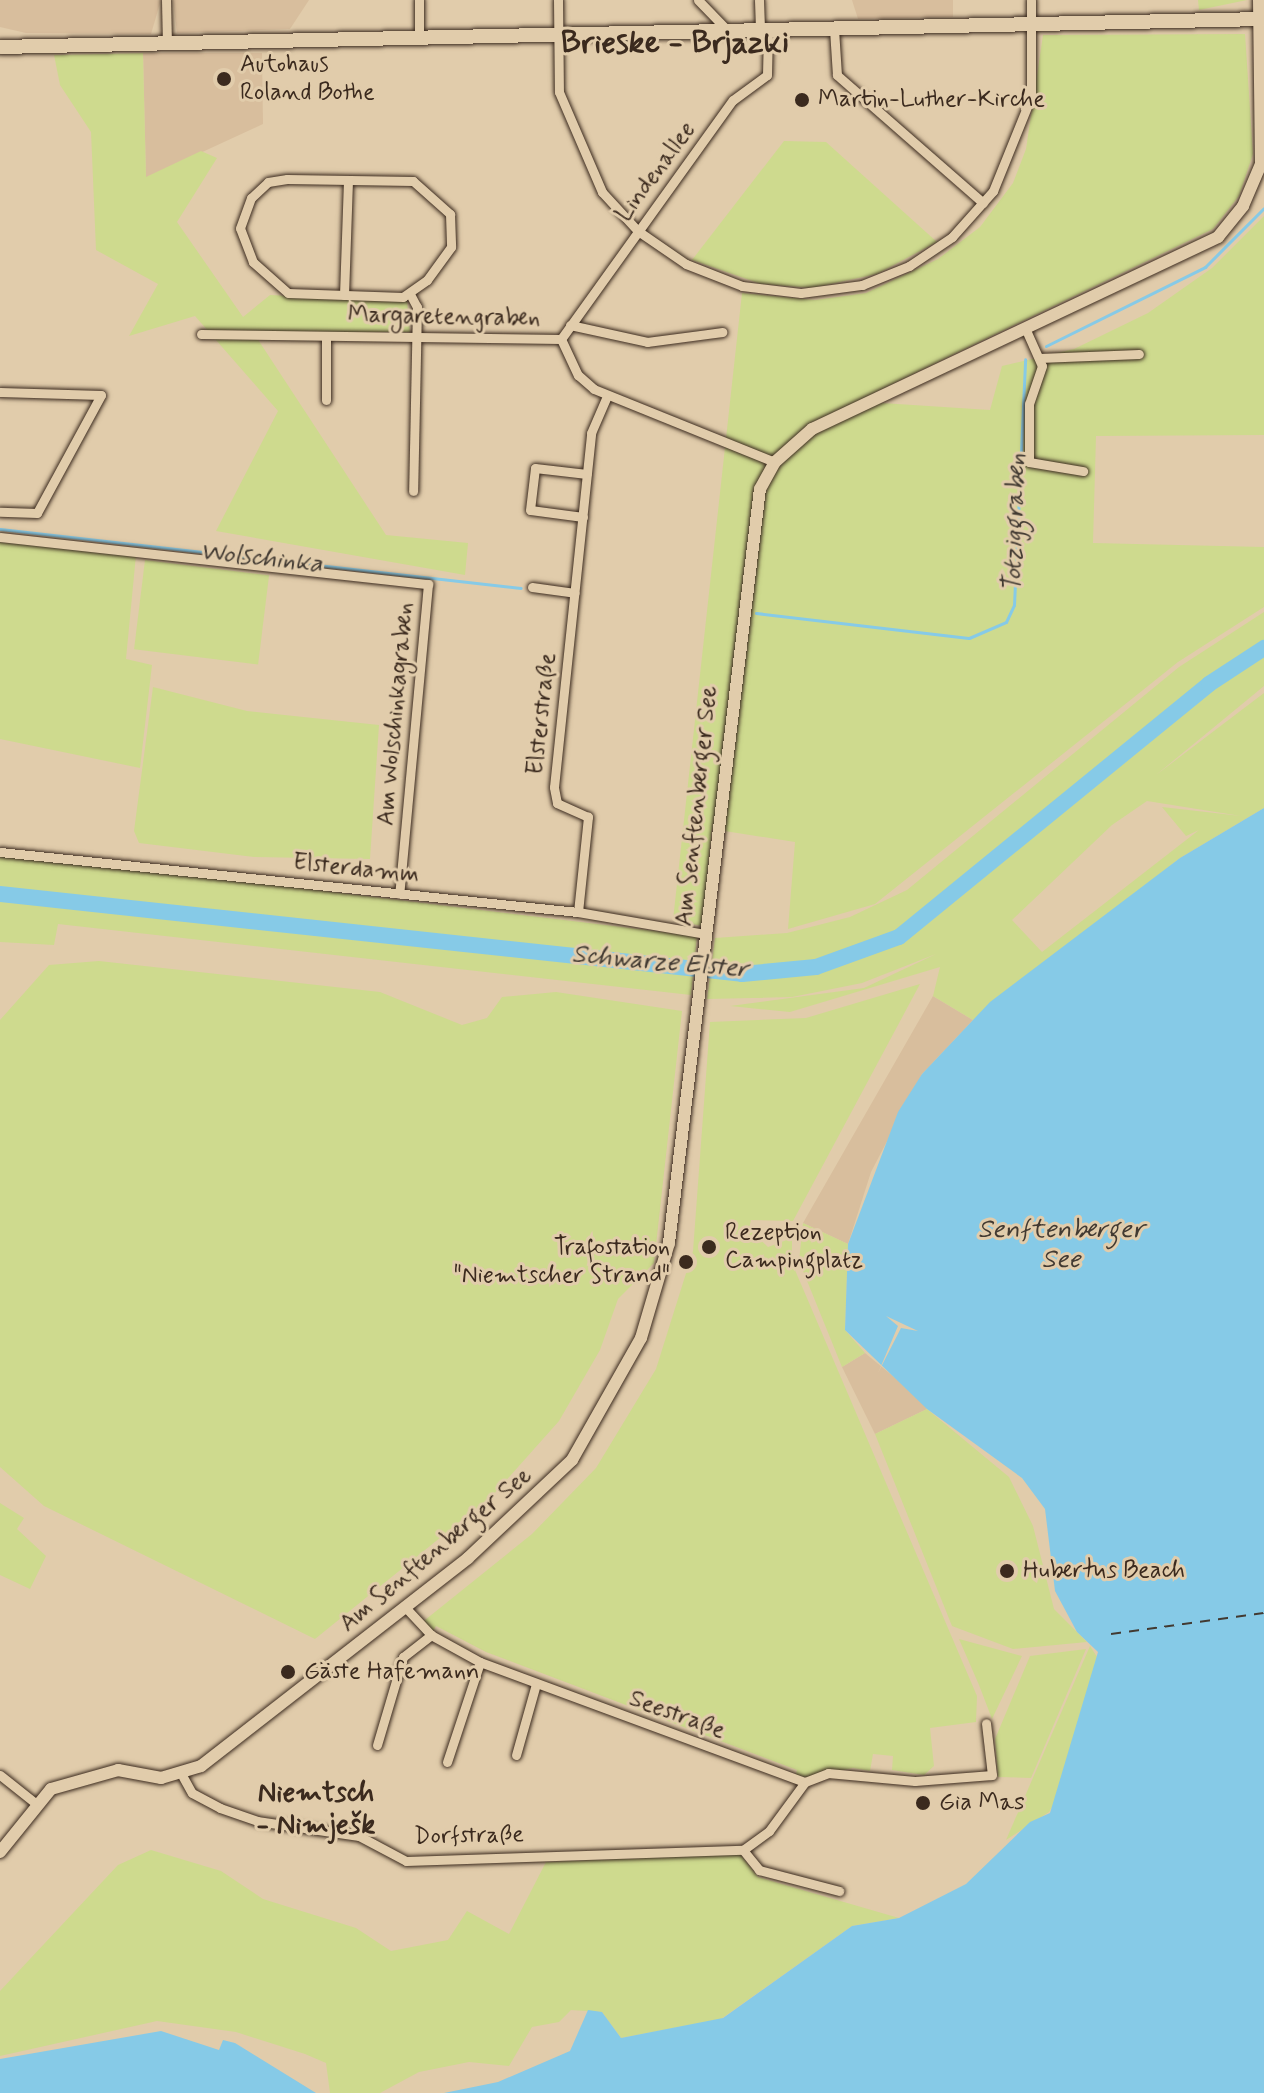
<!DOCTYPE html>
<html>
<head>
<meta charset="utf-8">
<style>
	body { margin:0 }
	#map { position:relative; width:1264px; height:2093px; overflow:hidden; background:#e1ccab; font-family:Mynerve,sans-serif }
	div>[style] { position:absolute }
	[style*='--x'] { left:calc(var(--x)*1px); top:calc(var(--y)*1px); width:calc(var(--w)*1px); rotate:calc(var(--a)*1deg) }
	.built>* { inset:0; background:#d8be9d }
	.green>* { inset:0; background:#ceda8e; transform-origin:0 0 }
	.water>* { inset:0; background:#86cae7 }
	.pier>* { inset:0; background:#e1ccab }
	.stream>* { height:3px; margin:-1.5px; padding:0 1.5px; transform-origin:1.5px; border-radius:1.5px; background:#86cae7 }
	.river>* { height:16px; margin:-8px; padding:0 8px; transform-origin:8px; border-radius:8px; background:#86cae7 }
	.ferry>* { height:2px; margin-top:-1px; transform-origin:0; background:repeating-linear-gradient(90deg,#423a32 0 10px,transparent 0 18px) }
	.roads { filter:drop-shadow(0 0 2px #3b2a1e) drop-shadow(0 0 2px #3b2a1e) }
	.minor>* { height:9px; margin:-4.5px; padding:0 4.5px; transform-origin:4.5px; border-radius:4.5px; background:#e1ccab }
	.tertiary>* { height:12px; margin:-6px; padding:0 6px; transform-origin:6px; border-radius:6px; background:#e1ccab }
	.secondary>* { height:14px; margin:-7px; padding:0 7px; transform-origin:7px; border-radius:7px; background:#e1ccab }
	.dots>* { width:22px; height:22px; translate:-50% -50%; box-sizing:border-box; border:4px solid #e1ccab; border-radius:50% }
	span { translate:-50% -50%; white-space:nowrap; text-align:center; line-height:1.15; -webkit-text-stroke:6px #e1ccab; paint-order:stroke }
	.poi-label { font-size:24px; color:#3b2a1e }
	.left { translate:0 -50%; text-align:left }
	.right { translate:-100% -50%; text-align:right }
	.street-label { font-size:24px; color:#3b2a1e }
	.water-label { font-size:26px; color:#423a32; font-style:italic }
	.quarter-label { font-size:28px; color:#3b2a1e; font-weight:700 }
	.district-label { font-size:32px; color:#3b2a1e; font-weight:700 }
</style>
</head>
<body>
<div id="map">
	<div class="built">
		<i style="clip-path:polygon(0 0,161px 0,151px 34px,26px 33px,0 27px)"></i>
		<i style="clip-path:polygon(173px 0,309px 0,290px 29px,177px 33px)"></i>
		<i style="clip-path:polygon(852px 0,953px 0,953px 17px,858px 19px)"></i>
		<i style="clip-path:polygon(143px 53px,262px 53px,263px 124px,146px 178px)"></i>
		<i style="clip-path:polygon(933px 996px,973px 1020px,922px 1074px,871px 1172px,848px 1244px,803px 1223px)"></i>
		<i style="clip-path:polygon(865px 1353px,917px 1396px,927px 1409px,875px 1434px,842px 1367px)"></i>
	</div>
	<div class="green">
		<i style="clip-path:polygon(1198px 0,1247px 0,1199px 10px)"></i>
		<i style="clip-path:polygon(1245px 34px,1253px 154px,1239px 196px,1213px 229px,874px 393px,882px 403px,990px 410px,1002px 366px,1074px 349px,1148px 313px,1212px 268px,1264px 216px,1264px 435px,1096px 436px,1093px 543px,1264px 547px,1264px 607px,1178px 662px,875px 904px,788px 929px,795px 842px,712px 829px,702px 926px,673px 920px,742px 293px,815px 300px,866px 293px,938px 259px,980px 227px,1013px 183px,1026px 149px,1043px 35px)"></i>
		<i style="clip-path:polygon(143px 53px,146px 177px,201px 151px,217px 158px,177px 222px,243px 317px,270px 295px,407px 301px,410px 332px,253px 332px,386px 535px,468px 543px,465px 575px,216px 531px,278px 411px,195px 316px,129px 336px,158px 284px,96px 250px,91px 132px,60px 85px,54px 55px)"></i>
		<i style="clip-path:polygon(784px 141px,826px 142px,937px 242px,877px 274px,812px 288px,761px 284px,692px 260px)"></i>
		<i style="clip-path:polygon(0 542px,136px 555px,126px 659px,152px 665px,140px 768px,0 739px)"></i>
		<i style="left:145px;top:560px;width:125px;height:90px;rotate:7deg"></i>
		<i style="clip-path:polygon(evenodd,1264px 612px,1264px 686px,1156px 775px,1264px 693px,1264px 808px,1180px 858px,973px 1020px,933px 996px,940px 967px,790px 1012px,730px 1006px,864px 988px,936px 954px,862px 983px,792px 997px,707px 999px,715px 938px,787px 933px,850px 917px,907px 890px,1179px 667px,1264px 612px,1147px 801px,1241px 816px,1162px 807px,1186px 836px,1199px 830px,1042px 952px,1012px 920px,1112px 825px,1147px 801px)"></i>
		<i style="clip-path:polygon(153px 687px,247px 711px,379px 725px,370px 859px,254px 857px,139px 843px,134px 831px)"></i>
		<i style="clip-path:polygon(0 852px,697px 936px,691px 995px,58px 924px,54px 945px,0 942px)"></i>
		<i style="clip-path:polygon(99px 961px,380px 992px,462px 1025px,487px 1018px,502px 997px,556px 992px,682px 1011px,654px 1263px,618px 1299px,600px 1350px,559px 1421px,493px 1495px,315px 1639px,44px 1506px,0 1467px,0 1020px,49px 965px)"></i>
		<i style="clip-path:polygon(920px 984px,793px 1221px,751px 1220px,749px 1229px,768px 1247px,792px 1238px,792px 1263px,977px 1696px,976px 1722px,930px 1728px,934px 1766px,924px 1775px,892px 1770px,893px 1756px,873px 1754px,870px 1771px,853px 1768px,794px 1780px,797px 1770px,486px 1652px,436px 1626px,431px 1635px,420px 1624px,532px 1534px,596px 1468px,656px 1369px,693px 1251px,710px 1022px,806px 1018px)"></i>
		<i style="clip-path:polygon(803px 1223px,848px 1244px,845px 1330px,865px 1353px,842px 1367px,799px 1261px)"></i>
		<i style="clip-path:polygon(927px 1409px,1009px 1477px,1033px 1526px,1054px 1609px,1087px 1642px,1013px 1649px,952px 1626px,875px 1434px)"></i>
		<i style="clip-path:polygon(0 1503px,24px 1518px,17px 1529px,46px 1556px,30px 1589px,0 1575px)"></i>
		<i style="clip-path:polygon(959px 1639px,1022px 1656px,992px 1719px,979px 1685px)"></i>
		<i style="clip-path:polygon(1090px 1646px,1099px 1660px,1059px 1796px,1049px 1812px,1006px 1840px)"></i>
		<i style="clip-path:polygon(1086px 1649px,1031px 1778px,998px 1777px,995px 1739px,1030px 1656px)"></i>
		<i style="clip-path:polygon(151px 1850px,221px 1871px,263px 1899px,356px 1928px,391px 1951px,448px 1940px,467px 1911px,509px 1934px,546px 1862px,740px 1854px,758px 1877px,899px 1918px,852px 1926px,721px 2019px,621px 2038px,602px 2012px,571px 2010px,559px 2022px,532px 2027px,509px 2066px,469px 2062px,419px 2072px,380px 2093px,330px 2093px,326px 2063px,305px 2054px,236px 2032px,157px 2021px,0 2056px,0 1991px,118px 1865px)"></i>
	</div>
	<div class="water">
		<i style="clip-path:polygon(1264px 808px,1264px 2093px,444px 2093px,498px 2082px,570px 2051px,588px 2010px,602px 2012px,621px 2038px,723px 2018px,852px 1926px,899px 1918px,966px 1884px,1030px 1822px,1050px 1813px,1098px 1652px,1077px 1632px,1055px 1591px,1045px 1509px,1022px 1478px,927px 1409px,845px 1330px,848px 1244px,898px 1112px,922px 1074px,990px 1002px,1180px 858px)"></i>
		<i style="clip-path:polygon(161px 2031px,219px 2050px,223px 2040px,235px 2043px,316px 2093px,0 2093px,0 2059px)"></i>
	</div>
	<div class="pier">
		<i style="clip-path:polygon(886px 1316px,918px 1331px,901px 1328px,878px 1373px,898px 1326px)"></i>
	</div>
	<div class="stream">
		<i style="--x:1046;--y:346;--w:178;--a:-26.4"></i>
		<i style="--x:1205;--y:267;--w:83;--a:-45"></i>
		<i style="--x:0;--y:529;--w:524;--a:6.46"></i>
		<i style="--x:756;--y:613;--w:214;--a:6.7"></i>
		<i style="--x:969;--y:638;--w:40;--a:-23.4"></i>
		<i style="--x:1006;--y:622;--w:19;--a:-65"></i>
		<i style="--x:1014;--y:605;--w:246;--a:-87.4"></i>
	</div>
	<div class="river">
		<i style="--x:0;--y:894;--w:746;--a:6.15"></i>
		<i style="--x:742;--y:974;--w:74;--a:-5.4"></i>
		<i style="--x:816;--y:967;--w:88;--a:-19.9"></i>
		<i style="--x:899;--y:937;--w:400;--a:-39.2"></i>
		<i style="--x:1209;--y:684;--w:66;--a:-33.2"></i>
	</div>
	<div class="ferry">
		<i style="--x:1111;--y:1634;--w:154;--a:-7.8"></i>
	</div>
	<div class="roads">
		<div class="minor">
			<i style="--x:166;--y:0;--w:44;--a:88.7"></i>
			<i style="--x:558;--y:0;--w:92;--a:89.4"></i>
			<i style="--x:559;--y:92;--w:109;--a:66.7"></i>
			<i style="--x:602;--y:192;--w:53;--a:47.3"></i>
			<i style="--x:638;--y:231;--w:58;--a:34.5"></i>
			<i style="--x:686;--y:264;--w:60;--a:21.4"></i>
			<i style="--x:742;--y:286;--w:59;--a:6.8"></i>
			<i style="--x:801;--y:293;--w:62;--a:-7.5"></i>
			<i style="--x:862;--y:285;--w:51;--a:-22"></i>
			<i style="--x:909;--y:266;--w:52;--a:-34"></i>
			<i style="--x:952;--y:237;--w:62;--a:-48.3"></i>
			<i style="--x:993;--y:191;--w:101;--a:-68"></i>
			<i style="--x:1031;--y:97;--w:97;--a:-90"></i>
			<i style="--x:698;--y:0;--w:43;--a:45.9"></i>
			<i style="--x:759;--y:0;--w:30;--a:88"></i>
			<i style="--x:834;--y:29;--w:46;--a:86.3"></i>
			<i style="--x:837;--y:75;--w:194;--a:41.2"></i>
			<i style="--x:419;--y:38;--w:38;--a:-90"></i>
			<i style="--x:287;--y:179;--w:126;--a:0.9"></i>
			<i style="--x:413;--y:181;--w:50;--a:41.7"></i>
			<i style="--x:450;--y:214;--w:33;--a:88"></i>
			<i style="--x:451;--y:247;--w:41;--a:126"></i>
			<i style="--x:427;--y:280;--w:29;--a:145"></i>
			<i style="--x:403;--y:297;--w:115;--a:-178"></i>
			<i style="--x:288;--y:293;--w:47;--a:-138.5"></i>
			<i style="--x:253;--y:262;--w:36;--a:-111"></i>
			<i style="--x:240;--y:228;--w:32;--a:-70"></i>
			<i style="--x:251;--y:198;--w:23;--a:-43"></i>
			<i style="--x:268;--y:182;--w:19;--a:-9"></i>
			<i style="--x:410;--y:294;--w:15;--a:62"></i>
			<i style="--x:417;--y:307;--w:184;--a:91.2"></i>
			<i style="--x:344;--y:295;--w:115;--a:-88"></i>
			<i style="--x:570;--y:325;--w:79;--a:12.4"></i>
			<i style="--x:647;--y:342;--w:76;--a:-7.6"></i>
			<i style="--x:1026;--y:330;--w:39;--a:66"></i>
			<i style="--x:1042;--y:366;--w:40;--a:108.9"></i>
			<i style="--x:1029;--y:404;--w:58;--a:90"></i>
			<i style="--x:1029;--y:462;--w:55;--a:9.5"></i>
			<i style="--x:201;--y:334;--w:360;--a:0.8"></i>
			<i style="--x:326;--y:336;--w:64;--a:90"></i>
			<i style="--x:561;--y:339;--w:294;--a:-54.3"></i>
			<i style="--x:733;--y:100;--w:42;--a:-36.3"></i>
			<i style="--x:767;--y:75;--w:45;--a:-88.7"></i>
			<i style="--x:561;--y:339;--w:40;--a:65"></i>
			<i style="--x:578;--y:375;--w:21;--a:41"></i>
			<i style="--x:594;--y:389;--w:195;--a:22"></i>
			<i style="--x:1039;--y:358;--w:100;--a:-2.3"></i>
			<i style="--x:0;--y:392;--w:101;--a:1.7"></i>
			<i style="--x:101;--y:395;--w:134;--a:118.5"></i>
			<i style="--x:37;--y:513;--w:37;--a:-178"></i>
			<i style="--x:583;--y:517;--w:53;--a:-172.5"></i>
			<i style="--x:530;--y:510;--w:42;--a:-83.2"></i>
			<i style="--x:535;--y:468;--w:52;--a:6.6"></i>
			<i style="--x:0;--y:537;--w:431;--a:6.3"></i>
			<i style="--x:428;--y:584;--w:311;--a:95.3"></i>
			<i style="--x:532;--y:587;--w:43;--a:7.9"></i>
			<i style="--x:0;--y:852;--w:581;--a:5.93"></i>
			<i style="--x:578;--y:912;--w:130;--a:9.8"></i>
			<i style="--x:578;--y:912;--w:96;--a:-84"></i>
			<i style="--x:588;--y:817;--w:34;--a:-156"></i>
			<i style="--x:557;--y:803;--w:16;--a:-101"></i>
			<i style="--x:554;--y:787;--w:356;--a:-84"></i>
			<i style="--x:591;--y:433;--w:40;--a:-66.6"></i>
			<i style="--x:405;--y:1607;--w:38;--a:47"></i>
			<i style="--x:431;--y:1635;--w:56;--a:28.9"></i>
			<i style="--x:480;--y:1662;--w:346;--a:20.3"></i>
			<i style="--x:377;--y:1745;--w:92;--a:-73.5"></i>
			<i style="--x:403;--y:1657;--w:36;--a:-38"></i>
			<i style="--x:516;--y:1755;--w:74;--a:-74.3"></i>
			<i style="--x:447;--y:1762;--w:105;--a:-71.7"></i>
			<i style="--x:0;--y:1775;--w:43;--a:38.5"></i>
			<i style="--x:183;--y:1777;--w:18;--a:61"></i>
			<i style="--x:192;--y:1793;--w:32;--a:28"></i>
			<i style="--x:220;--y:1808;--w:39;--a:19"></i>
			<i style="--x:257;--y:1821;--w:103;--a:8.4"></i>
			<i style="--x:359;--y:1836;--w:53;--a:28"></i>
			<i style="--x:406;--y:1861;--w:337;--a:-1.9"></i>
			<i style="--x:743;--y:1850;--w:32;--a:-36"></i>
			<i style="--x:769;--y:1831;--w:61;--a:-53.7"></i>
			<i style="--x:805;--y:1782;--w:25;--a:-21"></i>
			<i style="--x:828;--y:1773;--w:87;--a:5.3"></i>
			<i style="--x:915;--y:1781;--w:77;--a:-4.5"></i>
			<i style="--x:992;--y:1775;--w:52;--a:-96.6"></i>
			<i style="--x:743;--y:1850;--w:26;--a:51"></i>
			<i style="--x:759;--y:1870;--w:83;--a:14.7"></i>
		</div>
		<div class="tertiary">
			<i style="--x:0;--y:1852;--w:81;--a:-51"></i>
			<i style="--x:51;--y:1789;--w:70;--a:-15.8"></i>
			<i style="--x:118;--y:1770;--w:44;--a:10.5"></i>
			<i style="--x:161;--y:1778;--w:42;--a:-16.7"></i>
			<i style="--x:201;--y:1766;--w:338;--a:-37.9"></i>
			<i style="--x:468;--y:1558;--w:143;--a:-43.3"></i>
			<i style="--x:572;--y:1460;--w:140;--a:-60.5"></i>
			<i style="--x:641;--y:1338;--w:99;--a:-73.6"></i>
			<i style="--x:669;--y:1243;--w:759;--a:-83.12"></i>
			<i style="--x:760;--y:489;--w:31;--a:-61"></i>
			<i style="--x:775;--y:462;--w:50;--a:-41.7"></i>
			<i style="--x:812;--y:429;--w:449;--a:-25.3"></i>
			<i style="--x:1218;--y:237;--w:40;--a:-51"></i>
			<i style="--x:1243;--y:206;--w:46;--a:-66.8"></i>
			<i style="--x:1261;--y:164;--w:164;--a:-90.7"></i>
		</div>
		<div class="secondary">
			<i style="--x:0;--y:47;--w:1264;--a:-1.27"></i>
		</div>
	</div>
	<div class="dots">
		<i style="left:224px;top:79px;background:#3b2a1e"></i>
		<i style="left:802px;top:100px;background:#3b2a1e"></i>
		<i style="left:709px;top:1247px;background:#3b2a1e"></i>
		<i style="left:686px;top:1262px;background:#3b2a1e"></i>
		<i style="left:1007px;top:1571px;background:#3b2a1e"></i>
		<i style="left:288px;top:1672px;background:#3b2a1e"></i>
		<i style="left:923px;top:1803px;background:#3b2a1e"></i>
	</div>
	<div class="poi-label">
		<span class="left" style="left:240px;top:79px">Autohaus<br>Roland Bothe</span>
		<span class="left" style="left:818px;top:100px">Martin-Luther-Kirche</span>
		<span class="left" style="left:725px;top:1247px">Rezeption<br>Campingplatz</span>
		<span class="right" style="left:670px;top:1262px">Trafostation<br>"Niemtscher Strand"</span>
		<span class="left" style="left:1023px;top:1571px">Hubertus Beach</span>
		<span class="left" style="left:304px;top:1672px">Gäste Hafemann</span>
		<span class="left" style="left:939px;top:1803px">Gia Mas</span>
	</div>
	<div class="street-label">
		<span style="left:656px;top:172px;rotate:-54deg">Lindenallee</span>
		<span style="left:444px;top:317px;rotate:1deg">Margaretengraben</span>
		<span style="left:396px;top:714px;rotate:-85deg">Am Wolschinkagraben</span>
		<span style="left:542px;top:714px;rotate:-84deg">Elsterstraße</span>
		<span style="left:697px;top:806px;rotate:-84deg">Am Senftenberger See</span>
		<span style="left:356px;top:869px;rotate:6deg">Elsterdamm</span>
		<span style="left:436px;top:1550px;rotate:-40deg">Am Senftenberger See</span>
		<span style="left:677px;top:1715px;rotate:20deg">Seestraße</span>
		<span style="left:469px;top:1836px;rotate:-1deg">Dorfstraße</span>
	</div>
	<div class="water-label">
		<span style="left:1016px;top:523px;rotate:-88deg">Totziggraben</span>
		<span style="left:261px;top:559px;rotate:6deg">Wolschinka</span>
		<span style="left:660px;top:963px;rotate:5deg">Schwarze Elster</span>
		<span style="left:1061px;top:1246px">Senftenberger<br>See</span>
	</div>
	<div class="quarter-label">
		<span style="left:316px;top:1810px">Niemtsch<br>- Nimješk</span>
	</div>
	<div class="district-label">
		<span style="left:675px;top:43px">Brieske - Brjazki</span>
	</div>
</div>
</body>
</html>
